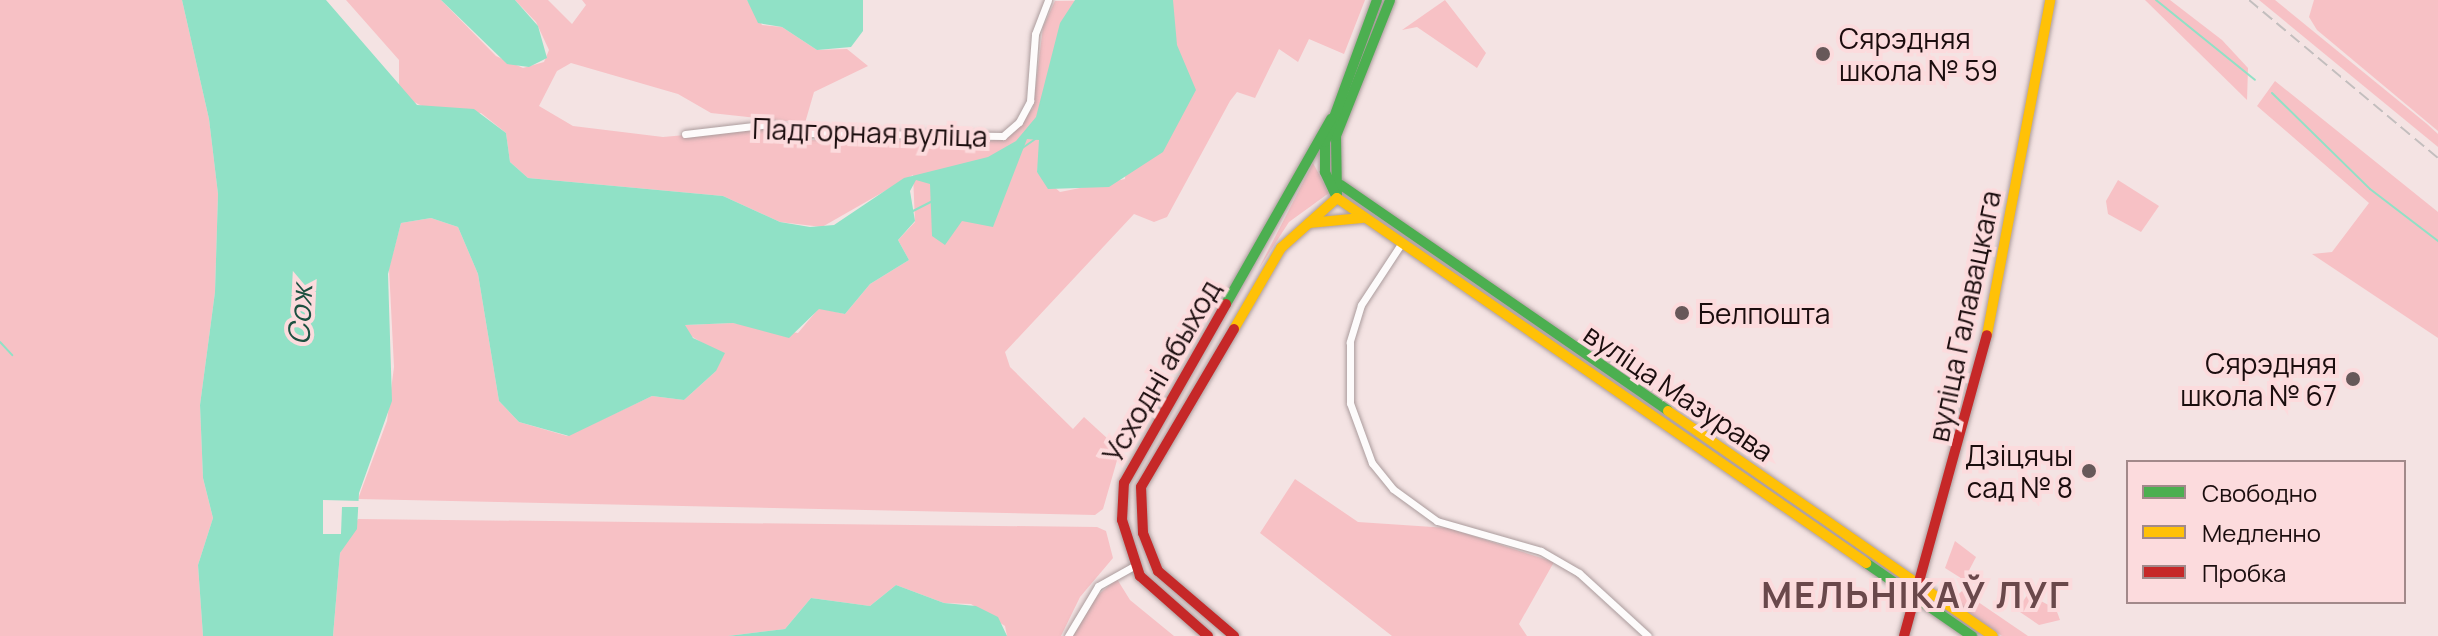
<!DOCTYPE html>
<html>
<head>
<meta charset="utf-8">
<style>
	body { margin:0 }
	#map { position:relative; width:2438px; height:636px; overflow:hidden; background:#f4e3e3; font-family:Manrope,sans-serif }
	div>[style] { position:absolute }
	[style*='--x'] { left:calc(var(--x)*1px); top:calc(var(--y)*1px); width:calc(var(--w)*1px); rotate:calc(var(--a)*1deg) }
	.green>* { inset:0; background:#f7c1c5 }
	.water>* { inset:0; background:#90e1c6 }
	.pier>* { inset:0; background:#f4e3e3 }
	.stream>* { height:2px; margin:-1px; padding:0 1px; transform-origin:1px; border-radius:1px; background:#90e1c6 }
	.roads { filter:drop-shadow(0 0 2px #ab9c9d) drop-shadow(0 0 2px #ab9c9d) }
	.street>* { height:7px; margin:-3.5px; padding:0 3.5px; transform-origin:3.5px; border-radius:3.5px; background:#fdfbfb }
	.fast>* { height:10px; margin:-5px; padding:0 5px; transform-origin:5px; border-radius:5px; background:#4caf50 }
	.slow>* { height:10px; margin:-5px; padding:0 5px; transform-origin:5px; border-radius:5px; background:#ffc107 }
	.jam>* { height:10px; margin:-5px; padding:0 5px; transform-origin:5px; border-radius:5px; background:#c62828 }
	.rail>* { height:2px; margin-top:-1px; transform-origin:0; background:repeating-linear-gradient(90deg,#c3bebe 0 12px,transparent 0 18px) }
	.dots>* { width:22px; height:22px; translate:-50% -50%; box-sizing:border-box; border:4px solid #fcdbdd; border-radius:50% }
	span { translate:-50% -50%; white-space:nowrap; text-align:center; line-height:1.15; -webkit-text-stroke:8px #fcdbdd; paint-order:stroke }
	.poi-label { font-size:28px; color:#1b0d0e }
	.left { translate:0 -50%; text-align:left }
	.right { translate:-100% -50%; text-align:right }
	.street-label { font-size:28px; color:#1b0d0e }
	.water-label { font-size:30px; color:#1c5040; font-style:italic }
	.district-label { font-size:36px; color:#6a484b; font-weight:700; letter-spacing:2px }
	.legend { position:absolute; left:2126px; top:460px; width:280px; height:144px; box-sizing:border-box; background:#fcdbdd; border:2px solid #a2898a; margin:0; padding:10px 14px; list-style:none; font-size:24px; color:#1b0d0e }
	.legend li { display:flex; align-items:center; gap:16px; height:40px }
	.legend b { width:40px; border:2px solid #a2898a }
</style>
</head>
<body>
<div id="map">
	<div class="green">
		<i style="clip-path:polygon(0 0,182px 0,209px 119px,218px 194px,215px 292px,200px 405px,203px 478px,213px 518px,198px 565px,203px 636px,0 636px)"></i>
		<i style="clip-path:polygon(346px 0,441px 0,496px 56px,523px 68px,544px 62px,549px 50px,536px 22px,515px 0,548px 0,572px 24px,586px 5px,582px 0,747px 0,762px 25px,782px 27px,817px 50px,847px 49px,868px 66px,814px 92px,805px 123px,711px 113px,678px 94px,571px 63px,557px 71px,539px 106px,573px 126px,663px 137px,763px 128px,812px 140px,986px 142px,1011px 135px,1033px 108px,1043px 27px,1055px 1px,1124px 0,1043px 129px,1037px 172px,1060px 192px,1125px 179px,1137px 0,1365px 0,1344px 54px,1309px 39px,1298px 62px,1279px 49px,1255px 98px,1237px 92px,1230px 101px,1167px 217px,1154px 222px,1134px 214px,1005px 352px,1010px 367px,1073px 429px,1084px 417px,1120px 450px,1103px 509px,1095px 515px,358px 499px,387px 421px,394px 367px,389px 268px,401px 223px,431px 218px,458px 227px,478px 274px,499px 401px,519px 422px,567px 436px,652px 396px,684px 400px,716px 371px,709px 347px,686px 333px,685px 325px,733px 323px,798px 333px,819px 308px,845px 314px,870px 284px,909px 260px,898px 240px,915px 222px,913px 175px,822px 227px,780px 222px,723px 196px,528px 178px,510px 162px,506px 133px,481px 113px,432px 111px,410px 100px,399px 88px,399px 60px)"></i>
		<i style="clip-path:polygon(1445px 0,1486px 53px,1477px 68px,1417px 27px,1402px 30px)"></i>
		<i style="clip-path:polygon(2145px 0,2170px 0,2222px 40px,2248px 68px,2247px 100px)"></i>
		<i style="clip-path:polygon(2259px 0,2275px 0,2427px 124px,2438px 134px,2438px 147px)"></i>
		<i style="clip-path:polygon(2314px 0,2438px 0,2438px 131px,2317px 30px,2309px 17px)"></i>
		<i style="clip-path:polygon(2275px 81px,2438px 212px,2438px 338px,2312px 254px,2332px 252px,2369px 203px,2257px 106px)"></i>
		<i style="clip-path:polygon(1313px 163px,1329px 193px,1289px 222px,1258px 270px)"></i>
		<i style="clip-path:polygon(2118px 180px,2159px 206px,2141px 232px,2108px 214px,2106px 201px)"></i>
		<i style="clip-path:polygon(1295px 479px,1358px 522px,1448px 528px,1554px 562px,1519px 624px,1527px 636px,1392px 636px,1260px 533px)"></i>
		<i style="clip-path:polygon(358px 519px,1097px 527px,1106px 531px,1113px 558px,1080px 597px,1061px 636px,1007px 636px,1005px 626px,971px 604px,944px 603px,896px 585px,870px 606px,811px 598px,785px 629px,728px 636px,333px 636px,340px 553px)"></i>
		<i style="clip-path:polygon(1955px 541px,1976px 557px,1964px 580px,1945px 568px)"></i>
		<i style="clip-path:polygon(1117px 579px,1130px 600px,1174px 636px,1072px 636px,1086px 605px)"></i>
		<i style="clip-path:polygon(1962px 591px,2028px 636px,2002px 636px,1951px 601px)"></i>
		<i style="clip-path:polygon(2028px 594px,2056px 609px,2060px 620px,2039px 625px,2017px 610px)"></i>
	</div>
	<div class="water">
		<i style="clip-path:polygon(182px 0,326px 0,417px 105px,474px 109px,506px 133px,510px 162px,528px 178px,723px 196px,780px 222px,810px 227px,834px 225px,904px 178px,988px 157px,1016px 141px,1036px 117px,1060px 23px,1075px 0,1173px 0,1177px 45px,1196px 90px,1163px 152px,1109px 187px,1048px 189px,1037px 172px,1039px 140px,1027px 139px,993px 227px,962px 221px,945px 245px,932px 236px,930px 184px,916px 180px,910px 191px,915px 221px,898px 240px,909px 260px,870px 284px,845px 314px,819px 309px,789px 338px,733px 323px,685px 325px,693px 338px,725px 353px,716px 371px,684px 400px,652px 396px,569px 436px,519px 422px,499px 401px,478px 274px,458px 227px,431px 218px,401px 223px,388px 274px,392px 401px,359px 493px,357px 529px,340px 553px,333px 636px,203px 636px,198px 565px,213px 518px,203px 478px,200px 405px,215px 292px,218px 194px,209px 119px)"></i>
		<i style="clip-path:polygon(441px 0,515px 0,538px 26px,547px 58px,529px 67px,507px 64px)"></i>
		<i style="clip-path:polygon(747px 0,863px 0,863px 31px,851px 47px,817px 50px,782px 27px,758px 23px)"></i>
		<i style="clip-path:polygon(896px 585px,944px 603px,976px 606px,998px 617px,1007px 636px,728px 636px,785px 629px,811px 598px,870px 606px)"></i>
	</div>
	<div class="pier">
		<i style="clip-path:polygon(323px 500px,362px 501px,362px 507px,342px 507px,341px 534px,323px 534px)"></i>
	</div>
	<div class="stream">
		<i style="--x:2156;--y:0;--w:127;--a:38.9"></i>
		<i style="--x:2272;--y:93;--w:137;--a:44.4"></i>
		<i style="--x:2370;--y:189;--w:86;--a:37.4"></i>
		<i style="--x:1021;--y:149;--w:21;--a:-35"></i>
		<i style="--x:913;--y:211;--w:22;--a:-27"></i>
		<i style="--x:0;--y:342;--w:18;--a:47"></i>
	</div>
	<div class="roads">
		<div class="street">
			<i style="--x:685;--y:134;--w:86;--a:-6.7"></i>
			<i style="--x:770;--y:124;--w:38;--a:14"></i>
			<i style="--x:807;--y:133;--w:196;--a:0.9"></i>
			<i style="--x:1003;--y:136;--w:21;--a:-41"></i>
			<i style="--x:1019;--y:122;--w:24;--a:-62"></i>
			<i style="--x:1030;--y:101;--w:67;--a:-85.7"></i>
			<i style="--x:1035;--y:34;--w:36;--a:-69"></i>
			<i style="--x:1401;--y:244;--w:73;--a:123.3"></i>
			<i style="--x:1361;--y:305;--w:39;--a:107"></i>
			<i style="--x:1350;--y:342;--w:61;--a:90"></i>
			<i style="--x:1350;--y:403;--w:64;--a:69.9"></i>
			<i style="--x:1372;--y:463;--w:33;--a:51"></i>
			<i style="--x:1393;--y:489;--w:54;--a:36"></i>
			<i style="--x:1437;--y:521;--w:108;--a:16.1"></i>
			<i style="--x:1541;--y:551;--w:44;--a:30.1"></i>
			<i style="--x:1579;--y:573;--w:93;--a:42.4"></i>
			<i style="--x:1068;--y:636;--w:58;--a:-59"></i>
			<i style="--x:1098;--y:586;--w:41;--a:-29.1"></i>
		</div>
		<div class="fast">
			<i style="--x:1341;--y:185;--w:397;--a:34.6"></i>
			<i style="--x:1337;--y:198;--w:62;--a:-90.9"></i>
			<i style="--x:1336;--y:136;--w:146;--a:-68.3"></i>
			<i style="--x:1337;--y:198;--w:29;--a:-115"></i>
			<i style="--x:1325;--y:172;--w:30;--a:-90"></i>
			<i style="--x:1325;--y:142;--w:151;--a:-69.9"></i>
			<i style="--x:1226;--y:304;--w:213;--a:-60.4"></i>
			<i style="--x:1866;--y:563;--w:129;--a:34.6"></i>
		</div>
		<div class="slow">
			<i style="--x:1337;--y:198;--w:643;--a:34.6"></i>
			<i style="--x:1309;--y:223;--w:53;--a:-5.4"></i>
			<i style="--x:1234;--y:329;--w:94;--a:-59.9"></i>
			<i style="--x:1281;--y:248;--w:75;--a:-41.8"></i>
			<i style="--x:1987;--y:335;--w:341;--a:-79.3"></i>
			<i style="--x:1668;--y:411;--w:395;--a:34.7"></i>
		</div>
		<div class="jam">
			<i style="--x:1234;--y:329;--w:183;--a:120.5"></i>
			<i style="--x:1141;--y:487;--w:46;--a:87.5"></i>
			<i style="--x:1143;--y:533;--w:41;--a:68.5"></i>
			<i style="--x:1158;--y:571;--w:100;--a:40.5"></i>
			<i style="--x:1208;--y:636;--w:91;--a:-138.6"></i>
			<i style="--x:1140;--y:576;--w:59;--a:-107.8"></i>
			<i style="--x:1122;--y:520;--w:37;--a:-87"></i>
			<i style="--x:1124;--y:483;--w:206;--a:-60.3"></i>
			<i style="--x:1904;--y:636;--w:312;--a:-74.6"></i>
		</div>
	</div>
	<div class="rail">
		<i style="--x:2249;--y:0;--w:246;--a:39.9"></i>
	</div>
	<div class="dots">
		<i style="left:1823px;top:54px;background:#675859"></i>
		<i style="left:1682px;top:313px;background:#675859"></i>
		<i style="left:2353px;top:379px;background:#675859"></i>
		<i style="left:2089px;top:471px;background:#675859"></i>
	</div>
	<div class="poi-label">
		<span class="left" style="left:1839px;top:54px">Сярэдняя<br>школа № 59</span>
		<span class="left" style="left:1698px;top:313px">Белпошта</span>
		<span class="right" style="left:2337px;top:379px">Сярэдняя<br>школа № 67</span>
		<span class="right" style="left:2073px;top:471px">Дзіцячы<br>сад № 8</span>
	</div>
	<div class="street-label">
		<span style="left:870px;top:132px;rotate:2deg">Падгорная вуліца</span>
		<span style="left:1964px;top:316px;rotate:-78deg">вуліца Галавацкага</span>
		<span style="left:1161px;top:371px;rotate:-60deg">Усходні абыход</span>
		<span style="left:1679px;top:392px;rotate:34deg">вуліца Мазурава</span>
	</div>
	<div class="water-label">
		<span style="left:300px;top:315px;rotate:-87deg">Сож</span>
	</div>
	<div class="district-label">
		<span style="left:1916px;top:595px">МЕЛЬНІКАЎ ЛУГ</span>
	</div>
	<ul class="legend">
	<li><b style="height:10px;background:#4caf50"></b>Свободно</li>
	<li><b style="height:10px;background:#ffc107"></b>Медленно</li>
	<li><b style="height:10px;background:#c62828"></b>Пробка</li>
	</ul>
</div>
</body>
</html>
